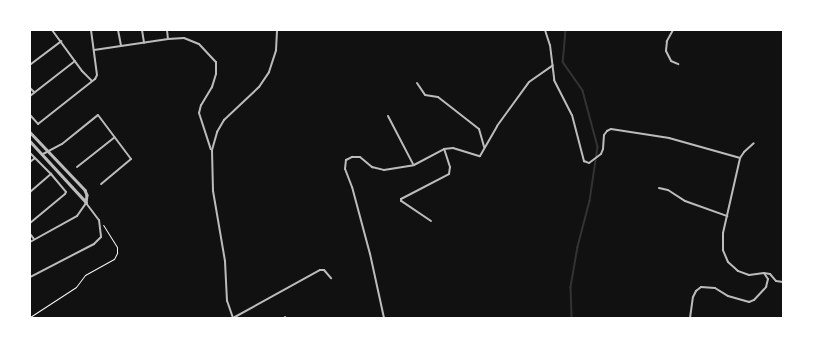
<!DOCTYPE html>
<html>
<head>
<meta charset="utf-8">
<style>
	body { margin:0 }
	#map { position:relative; width:813px; height:348px; overflow:hidden; background:#111; font-family:Jost,sans-serif }
	div>[style] { position:absolute }
	[style*='--x'] { left:calc(var(--x)*1px); top:calc(var(--y)*1px); width:calc(var(--w)*1px); rotate:calc(var(--a)*1deg) }
	.stream>* { height:1.5px; margin:-0.75px; padding:0 0.75px; transform-origin:0.75px; border-radius:0.75px; background:#333 }
	.path>* { height:1px; margin:-0.5px; padding:0 0.5px; transform-origin:0.5px; border-radius:0.5px; background:#f5f5f5 }
	.minor>* { height:2px; margin:-1px; padding:0 1px; transform-origin:1px; border-radius:1px; background:#bcbcbc }
	.tertiary>* { height:2.5px; margin:-1.25px; padding:0 1.25px; transform-origin:1.25px; border-radius:1.25px; background:#bcbcbc }
	span { translate:-50% -50%; white-space:nowrap; text-align:center; line-height:1.15; -webkit-text-stroke:4px #fff; paint-order:stroke }
	.frame { position:absolute; inset:0; border:31px solid #fff; pointer-events:none }
</style>
</head>
<body>
<div id="map">
	<div class="stream">
		<i style="--x:566;--y:30;--w:32;--a:95"></i>
		<i style="--x:563;--y:62;--w:35;--a:55"></i>
		<i style="--x:583;--y:91;--w:58;--a:75"></i>
		<i style="--x:598;--y:147;--w:55;--a:98.4"></i>
		<i style="--x:590;--y:201;--w:48;--a:104.6"></i>
		<i style="--x:578;--y:247;--w:41;--a:99.9"></i>
		<i style="--x:571;--y:287;--w:31;--a:88"></i>
	</div>
	<div class="path">
		<i style="--x:30;--y:317;--w:55;--a:-33.1"></i>
		<i style="--x:76;--y:287;--w:15;--a:-53"></i>
		<i style="--x:85;--y:275;--w:33;--a:-29"></i>
		<i style="--x:114;--y:259;--w:7;--a:-63"></i>
		<i style="--x:117;--y:253;--w:6;--a:-90"></i>
		<i style="--x:117;--y:247;--w:26;--a:-122"></i>
	</div>
	<div class="minor">
		<i style="--x:52;--y:30;--w:51;--a:53.8"></i>
		<i style="--x:82;--y:71;--w:14;--a:45"></i>
		<i style="--x:118;--y:30;--w:16;--a:79"></i>
		<i style="--x:142;--y:30;--w:13;--a:81"></i>
		<i style="--x:167;--y:30;--w:9;--a:84"></i>
		<i style="--x:545;--y:30;--w:16;--a:72"></i>
		<i style="--x:550;--y:45;--w:35;--a:83"></i>
		<i style="--x:554;--y:80;--w:39;--a:63"></i>
		<i style="--x:572;--y:115;--w:48;--a:75.4"></i>
		<i style="--x:584;--y:161;--w:5;--a:22"></i>
		<i style="--x:589;--y:163;--w:15;--a:-37"></i>
		<i style="--x:601;--y:154;--w:5;--a:-68"></i>
		<i style="--x:603;--y:149;--w:14;--a:-86"></i>
		<i style="--x:604;--y:135;--w:5;--a:-53"></i>
		<i style="--x:607;--y:131;--w:4;--a:-27"></i>
		<i style="--x:611;--y:129;--w:59;--a:8.8"></i>
		<i style="--x:669;--y:138;--w:74;--a:15.7"></i>
		<i style="--x:673;--y:30;--w:13;--a:119"></i>
		<i style="--x:667;--y:41;--w:10;--a:96"></i>
		<i style="--x:666;--y:51;--w:11;--a:63"></i>
		<i style="--x:671;--y:61;--w:8;--a:23"></i>
		<i style="--x:94;--y:50;--w:75;--a:-8.5"></i>
		<i style="--x:168;--y:39;--w:16;--a:-4"></i>
		<i style="--x:184;--y:38;--w:16;--a:22"></i>
		<i style="--x:199;--y:44;--w:25;--a:47"></i>
		<i style="--x:216;--y:62;--w:12;--a:90"></i>
		<i style="--x:216;--y:74;--w:14;--a:107"></i>
		<i style="--x:212;--y:87;--w:21;--a:121"></i>
		<i style="--x:201;--y:105;--w:8;--a:104"></i>
		<i style="--x:199;--y:113;--w:38;--a:72"></i>
		<i style="--x:31;--y:64;--w:38;--a:-37"></i>
		<i style="--x:417;--y:83;--w:14;--a:56"></i>
		<i style="--x:425;--y:95;--w:13;--a:9"></i>
		<i style="--x:438;--y:97;--w:52;--a:38"></i>
		<i style="--x:479;--y:129;--w:19;--a:74"></i>
		<i style="--x:30;--y:88;--w:6;--a:45"></i>
		<i style="--x:30;--y:96;--w:57;--a:-37.9"></i>
		<i style="--x:30;--y:115;--w:12;--a:48"></i>
		<i style="--x:38;--y:124;--w:73;--a:-38.3"></i>
		<i style="--x:95;--y:79;--w:4;--a:-63"></i>
		<i style="--x:97;--y:75;--w:45;--a:-97.6"></i>
		<i style="--x:388;--y:116;--w:54;--a:62.5"></i>
		<i style="--x:30;--y:153;--w:30;--a:45"></i>
		<i style="--x:51;--y:174;--w:23;--a:50"></i>
		<i style="--x:66;--y:192;--w:2;--a:117"></i>
		<i style="--x:65;--y:194;--w:45;--a:140.4"></i>
		<i style="--x:43;--y:154;--w:21;--a:-28"></i>
		<i style="--x:62;--y:144;--w:46;--a:-38.9"></i>
		<i style="--x:98;--y:115;--w:55;--a:53.1"></i>
		<i style="--x:131;--y:159;--w:39;--a:140"></i>
		<i style="--x:30;--y:162;--w:6;--a:-39"></i>
		<i style="--x:77;--y:167;--w:48;--a:-38.3"></i>
		<i style="--x:659;--y:188;--w:9;--a:13"></i>
		<i style="--x:668;--y:190;--w:20;--a:33"></i>
		<i style="--x:685;--y:201;--w:45;--a:19.7"></i>
		<i style="--x:30;--y:192;--w:28;--a:-41"></i>
		<i style="--x:431;--y:221;--w:36;--a:-146"></i>
		<i style="--x:401;--y:201;--w:2;--a:-90"></i>
		<i style="--x:401;--y:199;--w:54;--a:-27.5"></i>
		<i style="--x:449;--y:174;--w:7;--a:-82"></i>
		<i style="--x:450;--y:167;--w:19;--a:-108"></i>
		<i style="--x:30;--y:234;--w:6;--a:51"></i>
		<i style="--x:30;--y:242;--w:54;--a:-29"></i>
		<i style="--x:77;--y:216;--w:16;--a:-55"></i>
		<i style="--x:86;--y:203;--w:21;--a:53"></i>
		<i style="--x:99;--y:220;--w:17;--a:83"></i>
		<i style="--x:101;--y:237;--w:10;--a:135"></i>
		<i style="--x:94;--y:244;--w:72;--a:152.7"></i>
		<i style="--x:764;--y:273;--w:6;--a:9"></i>
		<i style="--x:770;--y:274;--w:9;--a:49"></i>
		<i style="--x:776;--y:281;--w:7;--a:8"></i>
		<i style="--x:285;--y:317;--w:1;--a:45"></i>
		<i style="--x:233;--y:318;--w:18;--a:-109"></i>
		<i style="--x:227;--y:301;--w:40;--a:-92.9"></i>
		<i style="--x:225;--y:261;--w:71;--a:-99.7"></i>
		<i style="--x:213;--y:191;--w:41;--a:-91.4"></i>
		<i style="--x:212;--y:150;--w:19;--a:-74"></i>
		<i style="--x:217;--y:132;--w:14;--a:-60"></i>
		<i style="--x:224;--y:120;--w:48;--a:-43.3"></i>
		<i style="--x:259;--y:87;--w:18;--a:-56"></i>
		<i style="--x:269;--y:72;--w:23;--a:-72"></i>
		<i style="--x:276;--y:50;--w:20;--a:-87"></i>
		<i style="--x:233;--y:318;--w:99;--a:-28.9"></i>
		<i style="--x:320;--y:270;--w:4;--a:0"></i>
		<i style="--x:324;--y:270;--w:11;--a:49"></i>
		<i style="--x:384;--y:318;--w:66;--a:-102.3"></i>
		<i style="--x:370;--y:254;--w:69;--a:-105"></i>
		<i style="--x:352;--y:187;--w:19;--a:-111"></i>
		<i style="--x:345;--y:169;--w:9;--a:-84"></i>
		<i style="--x:346;--y:160;--w:7;--a:-27"></i>
		<i style="--x:352;--y:157;--w:8;--a:0"></i>
		<i style="--x:360;--y:157;--w:16;--a:40"></i>
		<i style="--x:372;--y:167;--w:12;--a:14"></i>
		<i style="--x:384;--y:170;--w:30;--a:-9"></i>
		<i style="--x:414;--y:165;--w:34;--a:-28"></i>
		<i style="--x:444;--y:149;--w:9;--a:-6"></i>
		<i style="--x:453;--y:148;--w:28;--a:17"></i>
		<i style="--x:480;--y:156;--w:34;--a:-60"></i>
		<i style="--x:497;--y:126;--w:54;--a:-54"></i>
		<i style="--x:529;--y:82;--w:29;--a:-35"></i>
		<i style="--x:690;--y:318;--w:21;--a:-82"></i>
		<i style="--x:693;--y:297;--w:7;--a:-63"></i>
		<i style="--x:696;--y:291;--w:6;--a:-39"></i>
		<i style="--x:701;--y:287;--w:14;--a:4"></i>
		<i style="--x:715;--y:288;--w:15;--a:32"></i>
		<i style="--x:728;--y:296;--w:22;--a:16"></i>
		<i style="--x:749;--y:302;--w:5;--a:-22"></i>
		<i style="--x:754;--y:300;--w:18;--a:-47"></i>
		<i style="--x:766;--y:287;--w:8;--a:-76"></i>
		<i style="--x:768;--y:279;--w:7;--a:-124"></i>
		<i style="--x:764;--y:273;--w:15;--a:172"></i>
		<i style="--x:749;--y:275;--w:12;--a:-160"></i>
		<i style="--x:738;--y:271;--w:13;--a:-138"></i>
		<i style="--x:728;--y:262;--w:13;--a:-113"></i>
		<i style="--x:723;--y:250;--w:17;--a:-90"></i>
		<i style="--x:723;--y:233;--w:77;--a:-77.2"></i>
		<i style="--x:740;--y:158;--w:7;--a:-56"></i>
		<i style="--x:744;--y:152;--w:13;--a:-42"></i>
	</div>
	<div class="tertiary">
		<i style="--x:30;--y:132;--w:80;--a:46.5"></i>
		<i style="--x:85;--y:190;--w:5;--a:68"></i>
		<i style="--x:87;--y:195;--w:8;--a:97"></i>
		<i style="--x:30;--y:141;--w:83;--a:47.4"></i>
	</div>
	<div class="frame"></div>
</div>
</body>
</html>
